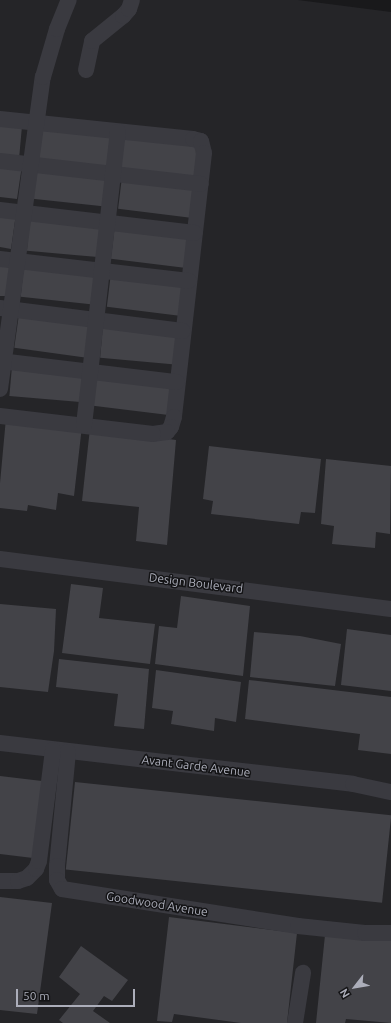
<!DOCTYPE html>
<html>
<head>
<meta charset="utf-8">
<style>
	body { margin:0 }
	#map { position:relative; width:391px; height:1023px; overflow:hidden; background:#19191b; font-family:Ubuntu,sans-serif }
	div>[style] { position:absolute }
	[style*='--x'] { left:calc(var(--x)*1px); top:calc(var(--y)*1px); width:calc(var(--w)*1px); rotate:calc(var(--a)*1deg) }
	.built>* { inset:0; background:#252528 }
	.building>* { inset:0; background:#434348; transform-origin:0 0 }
	.minor>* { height:16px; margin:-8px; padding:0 8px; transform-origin:8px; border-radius:8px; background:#3a3a40 }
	span { translate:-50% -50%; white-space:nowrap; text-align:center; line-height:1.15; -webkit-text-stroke:3px #141416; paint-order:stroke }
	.street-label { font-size:12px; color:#acaeba }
	.north { position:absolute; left:335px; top:967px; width:40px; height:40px; -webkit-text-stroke:3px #141416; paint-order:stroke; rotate:239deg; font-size:11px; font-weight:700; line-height:16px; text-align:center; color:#acaeba }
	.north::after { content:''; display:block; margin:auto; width:14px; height:18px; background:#acaeba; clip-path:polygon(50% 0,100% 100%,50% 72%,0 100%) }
	.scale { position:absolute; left:16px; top:989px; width:119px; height:18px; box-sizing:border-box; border:2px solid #acaeba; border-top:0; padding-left:5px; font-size:12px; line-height:14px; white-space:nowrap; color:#acaeba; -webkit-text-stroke:3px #141416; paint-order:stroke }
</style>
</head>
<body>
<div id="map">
	<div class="built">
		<i style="clip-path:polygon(0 0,298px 0,391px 12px,391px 1023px,0 1023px)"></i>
	</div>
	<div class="building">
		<i style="clip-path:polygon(0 123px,22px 126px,19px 159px,0 157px)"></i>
		<i style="left:37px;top:128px;width:77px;height:33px;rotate:6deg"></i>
		<i style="left:124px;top:137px;width:78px;height:34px;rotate:7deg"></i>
		<i style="clip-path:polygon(0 163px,22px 165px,17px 199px,0 197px)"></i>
		<i style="left:36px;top:167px;width:75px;height:32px;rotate:6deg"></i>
		<i style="left:122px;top:177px;width:77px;height:32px;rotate:7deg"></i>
		<i style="clip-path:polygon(0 212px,16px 214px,11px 249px,0 247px)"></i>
		<i style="left:30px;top:216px;width:74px;height:35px;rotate:5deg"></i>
		<i style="left:115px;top:225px;width:78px;height:34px;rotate:7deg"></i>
		<i style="clip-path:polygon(0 261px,10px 262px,7px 296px,0 296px)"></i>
		<i style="left:24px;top:265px;width:75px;height:32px;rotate:6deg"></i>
		<i style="left:111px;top:273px;width:75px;height:34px;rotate:7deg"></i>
		<i style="left:19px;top:314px;width:75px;height:34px;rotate:8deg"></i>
		<i style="left:103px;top:325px;width:75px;height:33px;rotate:5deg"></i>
		<i style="left:12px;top:366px;width:74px;height:30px;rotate:5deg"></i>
		<i style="left:97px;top:374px;width:76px;height:32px;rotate:7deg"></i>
		<i style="clip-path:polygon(6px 418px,82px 426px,74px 496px,58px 493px,56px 510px,28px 505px,27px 511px,0 508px,0 483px)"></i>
		<i style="clip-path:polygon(90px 428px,176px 440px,167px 545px,136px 541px,139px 507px,82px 501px)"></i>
		<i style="clip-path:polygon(209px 446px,321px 459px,315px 513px,301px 512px,299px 524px,211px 514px,213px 501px,203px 499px)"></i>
		<i style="clip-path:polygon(326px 459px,391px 466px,390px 534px,376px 532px,375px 548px,332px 544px,334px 526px,321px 524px)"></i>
		<i style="clip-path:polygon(71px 584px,103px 588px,99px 618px,155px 624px,150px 664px,62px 653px)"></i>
		<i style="clip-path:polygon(181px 596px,250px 606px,243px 676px,155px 664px,159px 626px,177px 628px)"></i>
		<i style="clip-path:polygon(0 604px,56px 609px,54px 651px,48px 692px,0 687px)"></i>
		<i style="clip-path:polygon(347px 629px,391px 635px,391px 691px,341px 685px)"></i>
		<i style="clip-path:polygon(254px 632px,300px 636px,341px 644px,335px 686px,250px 677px)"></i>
		<i style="clip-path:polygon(59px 659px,149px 669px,144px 729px,114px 726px,118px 694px,56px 687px)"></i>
		<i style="clip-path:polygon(156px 670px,241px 682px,236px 722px,215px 718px,214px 731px,171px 724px,173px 711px,152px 708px)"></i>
		<i style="clip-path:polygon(249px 680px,391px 697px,391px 754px,358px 750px,360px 734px,245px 719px)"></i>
		<i style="clip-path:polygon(0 776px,42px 781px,33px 858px,0 854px)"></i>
		<i style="left:75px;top:782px;width:318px;height:88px;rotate:6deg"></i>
		<i style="clip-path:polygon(0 897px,52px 903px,37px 1014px,0 1010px)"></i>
		<i style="clip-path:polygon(169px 917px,297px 933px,287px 1023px,241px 1023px,174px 1014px,172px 1022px,157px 1021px)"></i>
		<i style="clip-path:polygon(325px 935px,391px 941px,391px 1023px,346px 1019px,345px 1023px,316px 1023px)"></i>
		<i style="clip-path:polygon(81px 946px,128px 980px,112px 1001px,104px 996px,93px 1011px,110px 1023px,63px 1023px,59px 1020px,80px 994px,59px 977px)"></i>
	</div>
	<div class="minor">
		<i style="--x:86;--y:70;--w:30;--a:-78"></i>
		<i style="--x:92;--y:41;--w:40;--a:-39"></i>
		<i style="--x:123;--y:16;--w:9;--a:-49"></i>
		<i style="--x:129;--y:9;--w:9;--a:-72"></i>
		<i style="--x:0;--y:119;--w:194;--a:5.9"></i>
		<i style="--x:193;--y:139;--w:8;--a:14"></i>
		<i style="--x:201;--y:141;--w:12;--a:76"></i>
		<i style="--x:204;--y:153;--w:266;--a:96.5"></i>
		<i style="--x:174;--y:417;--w:10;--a:107"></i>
		<i style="--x:171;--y:427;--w:6;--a:129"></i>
		<i style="--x:167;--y:432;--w:14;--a:172"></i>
		<i style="--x:153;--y:434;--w:154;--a:-173.3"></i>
		<i style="--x:0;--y:161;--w:202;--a:6.5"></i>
		<i style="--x:0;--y:210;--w:196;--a:6.7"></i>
		<i style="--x:0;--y:259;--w:190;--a:6.6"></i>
		<i style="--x:0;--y:308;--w:184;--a:7.2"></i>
		<i style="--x:0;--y:361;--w:178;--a:6.8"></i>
		<i style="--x:0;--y:389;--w:315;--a:-82.2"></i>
		<i style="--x:43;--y:77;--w:50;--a:-73.7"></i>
		<i style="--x:57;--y:29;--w:31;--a:-68"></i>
		<i style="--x:84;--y:425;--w:295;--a:-83.4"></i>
		<i style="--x:0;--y:559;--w:394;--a:7.3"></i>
		<i style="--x:0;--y:743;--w:355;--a:6.6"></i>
		<i style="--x:353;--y:784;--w:39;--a:12"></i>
		<i style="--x:68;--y:752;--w:115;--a:95.5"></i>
		<i style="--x:57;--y:866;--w:14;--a:90"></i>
		<i style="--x:57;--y:880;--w:10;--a:61"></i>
		<i style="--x:62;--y:889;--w:239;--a:8.9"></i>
		<i style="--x:298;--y:926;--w:67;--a:6"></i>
		<i style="--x:365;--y:933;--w:26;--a:0"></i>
		<i style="--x:0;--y:881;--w:18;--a:0"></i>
		<i style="--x:18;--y:881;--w:9;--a:-18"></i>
		<i style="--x:27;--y:878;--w:13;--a:-45"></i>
		<i style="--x:36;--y:869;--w:9;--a:-69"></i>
		<i style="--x:39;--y:861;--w:112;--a:-82.8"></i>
		<i style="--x:295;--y:1023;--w:51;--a:-80.9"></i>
	</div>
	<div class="street-label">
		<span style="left:196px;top:583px;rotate:7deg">Design Boulevard</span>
		<span style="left:196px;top:766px;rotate:7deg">Avant Garde Avenue</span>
		<span style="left:157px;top:904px;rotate:9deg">Goodwood Avenue</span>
	</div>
	<div class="north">N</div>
	<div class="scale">50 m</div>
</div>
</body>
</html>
